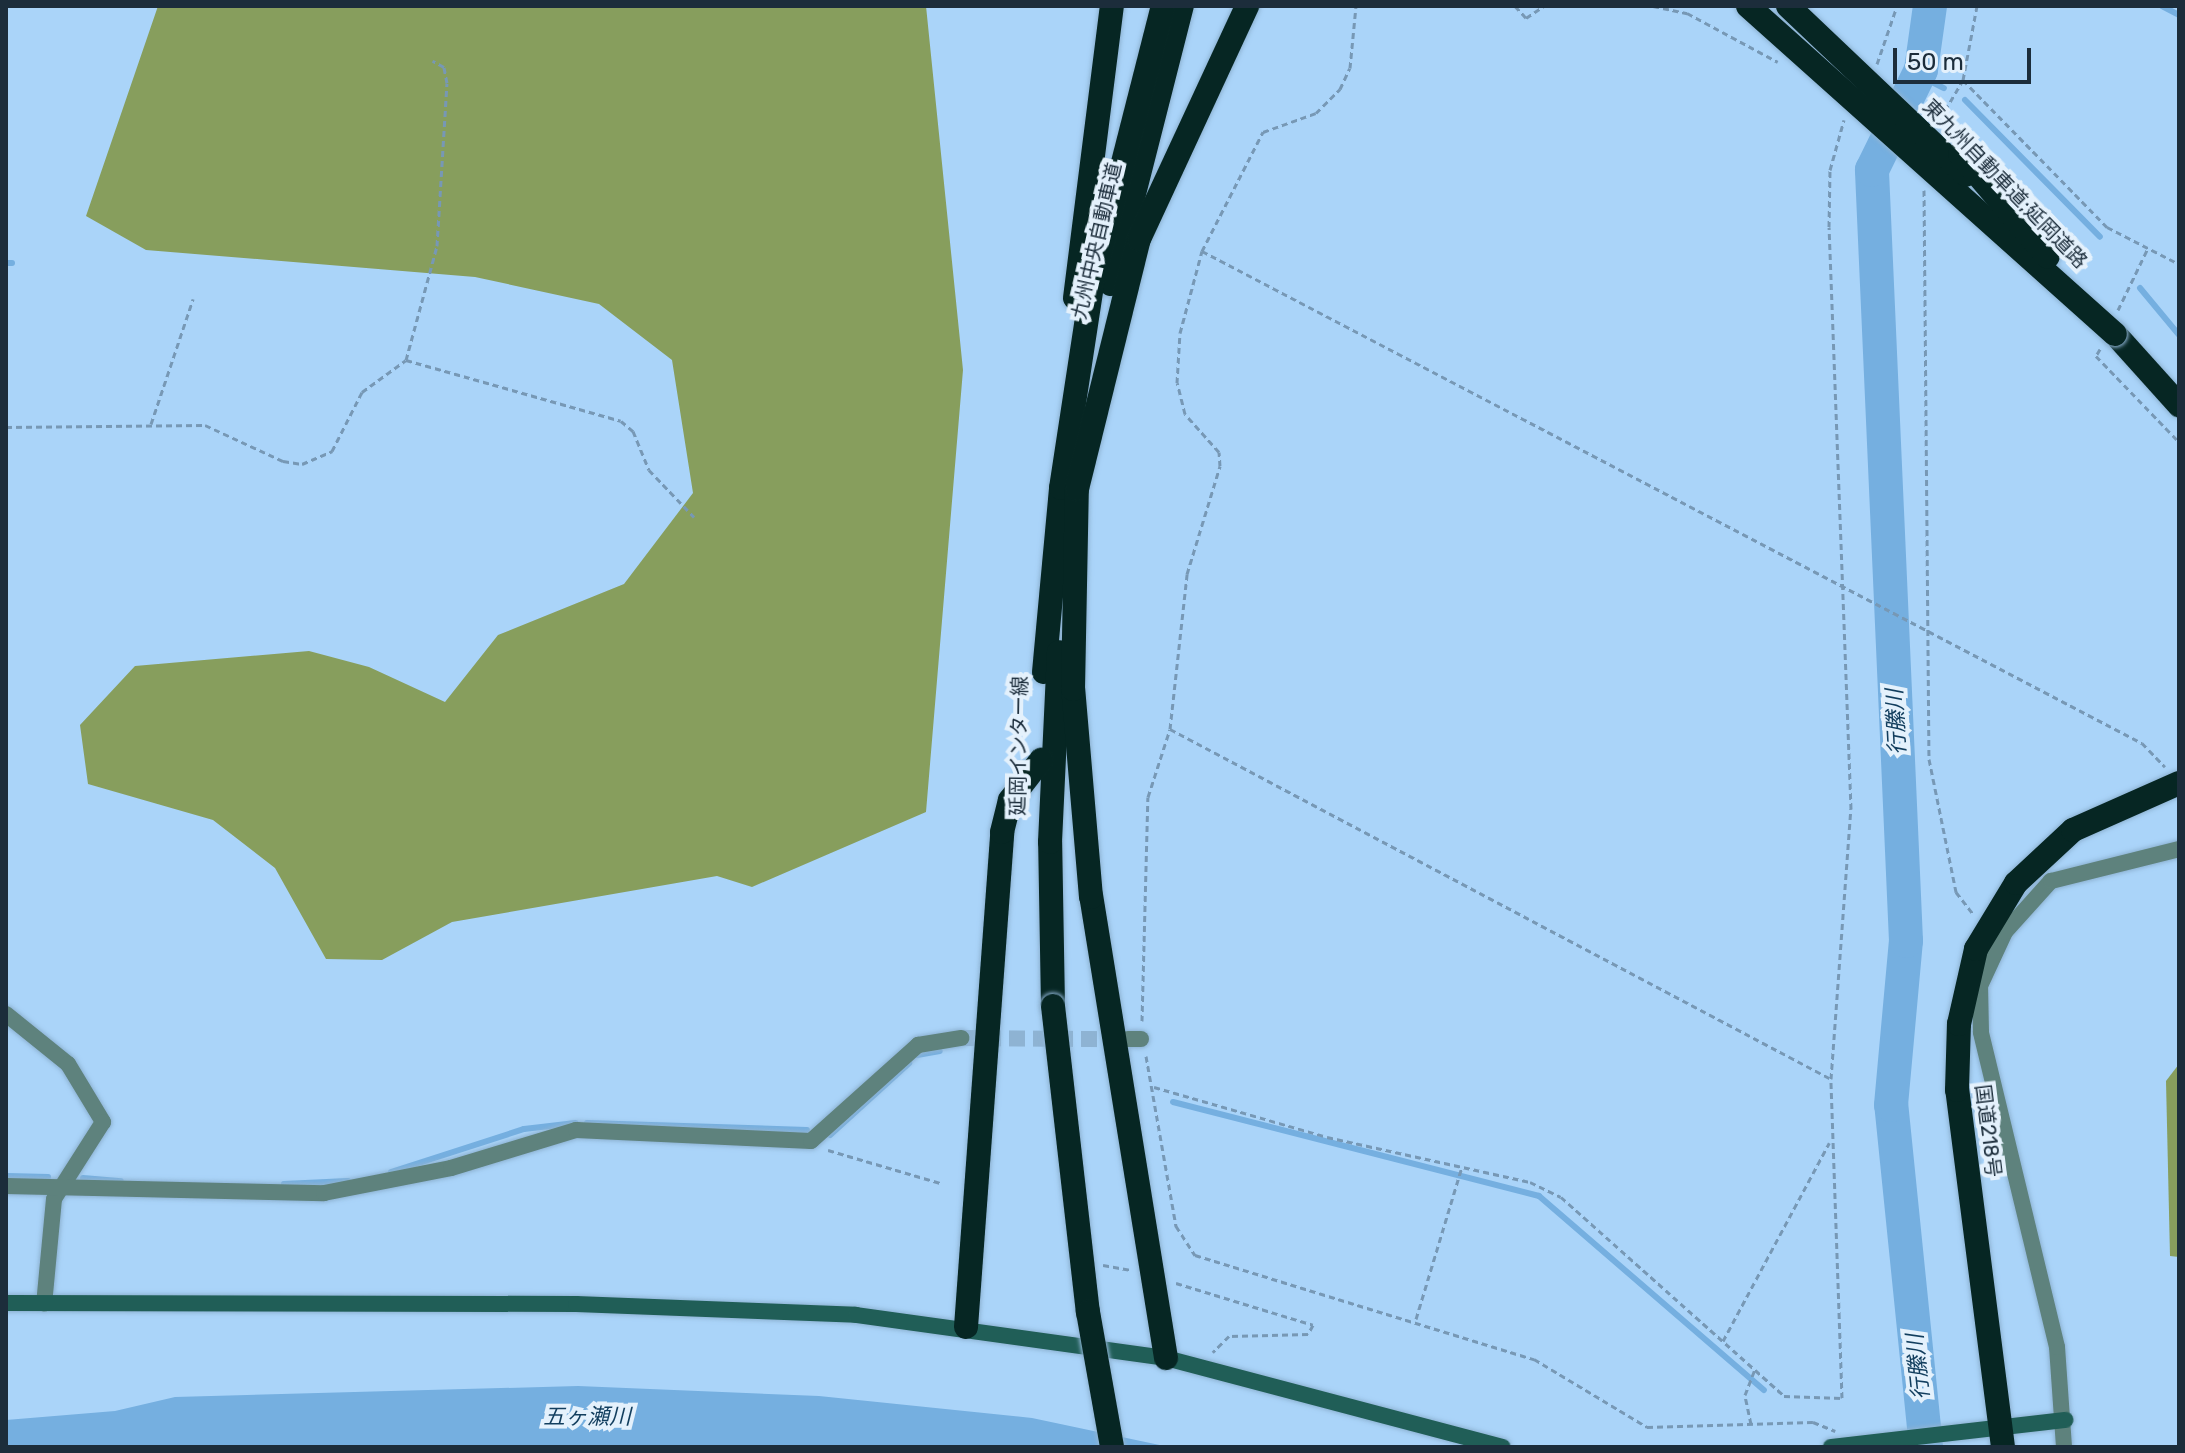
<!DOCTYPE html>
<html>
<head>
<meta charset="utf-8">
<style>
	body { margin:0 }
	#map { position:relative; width:2185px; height:1453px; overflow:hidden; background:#aad4f9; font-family:Rubik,"Noto Sans JP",sans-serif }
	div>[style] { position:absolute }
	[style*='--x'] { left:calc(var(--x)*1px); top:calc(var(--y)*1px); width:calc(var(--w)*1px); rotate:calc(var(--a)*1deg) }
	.forest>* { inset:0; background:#879e5d }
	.water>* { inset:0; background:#75afe0 }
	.stream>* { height:6px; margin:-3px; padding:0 3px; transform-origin:3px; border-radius:3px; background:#75afe0 }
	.river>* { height:34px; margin:-17px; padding:0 17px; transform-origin:17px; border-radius:17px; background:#75afe0 }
	.street-tunnel>* { height:16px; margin-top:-8px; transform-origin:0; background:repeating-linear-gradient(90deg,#8eb3d3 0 16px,transparent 0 24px) }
	.path>* { height:3px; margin-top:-1.5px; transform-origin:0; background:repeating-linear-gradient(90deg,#7798b5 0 6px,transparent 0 10px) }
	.roads { filter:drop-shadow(0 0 2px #8eb3d3) drop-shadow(0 0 2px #8eb3d3) }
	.street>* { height:16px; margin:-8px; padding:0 8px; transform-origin:8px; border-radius:8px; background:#5e827d }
	.secondary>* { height:16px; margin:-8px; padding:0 8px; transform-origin:8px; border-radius:8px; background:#205e57 }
	.highway>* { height:24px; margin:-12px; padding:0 12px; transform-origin:12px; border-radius:12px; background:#062623 }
	.bridges { filter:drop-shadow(0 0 2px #8eb3d3) drop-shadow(0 0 2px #8eb3d3) }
	.highway-bridge>* { height:24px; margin:-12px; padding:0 12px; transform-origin:12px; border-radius:12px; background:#062623 }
	span { translate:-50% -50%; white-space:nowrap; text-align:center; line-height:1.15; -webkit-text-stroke:8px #e4f1fc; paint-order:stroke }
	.street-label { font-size:20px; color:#1c2d3b }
	.water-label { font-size:22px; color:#123e5e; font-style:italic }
	.frame { position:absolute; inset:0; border:8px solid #1c2d3b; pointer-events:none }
	.scale { position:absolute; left:1893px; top:48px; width:138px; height:36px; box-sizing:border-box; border:4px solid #1c2d3b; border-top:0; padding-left:10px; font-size:24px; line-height:28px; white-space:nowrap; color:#1c2d3b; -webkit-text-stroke:6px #e4f1fc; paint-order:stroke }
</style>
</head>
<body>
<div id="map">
	<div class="forest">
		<i style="clip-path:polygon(158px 6px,926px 6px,963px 370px,926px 812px,752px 887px,717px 876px,452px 922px,382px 960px,326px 959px,275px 868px,213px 820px,88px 784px,80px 725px,135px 666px,309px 651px,369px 667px,445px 702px,498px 635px,624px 584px,693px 493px,672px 360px,599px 304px,475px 277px,146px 250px,86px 216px)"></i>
		<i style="clip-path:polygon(2179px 1064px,2179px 1257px,2170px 1256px,2166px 1081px)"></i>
	</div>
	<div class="water">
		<i style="clip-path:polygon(578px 1386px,819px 1396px,1032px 1418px,1169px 1447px,6px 1447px,6px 1420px,115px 1411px,175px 1397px)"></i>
	</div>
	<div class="stream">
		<i style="--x:2162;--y:6;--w:19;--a:28"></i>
		<i style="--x:1918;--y:75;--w:29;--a:27"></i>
		<i style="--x:1965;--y:100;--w:192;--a:45.4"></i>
		<i style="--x:6;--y:263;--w:6;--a:0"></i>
		<i style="--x:2140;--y:288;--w:61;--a:50.3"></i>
		<i style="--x:917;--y:1055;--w:23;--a:-10"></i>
		<i style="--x:1173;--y:1102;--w:378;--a:14.4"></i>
		<i style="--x:1539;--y:1196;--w:297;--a:40.8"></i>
		<i style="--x:587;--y:1123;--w:220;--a:1.8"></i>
		<i style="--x:830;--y:1135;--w:107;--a:-42.3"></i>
		<i style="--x:391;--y:1172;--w:140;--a:-17.9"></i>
		<i style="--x:524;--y:1129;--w:52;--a:-6.6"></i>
		<i style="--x:6;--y:1176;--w:42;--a:1.4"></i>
		<i style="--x:83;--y:1178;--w:38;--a:5"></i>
		<i style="--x:284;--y:1184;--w:64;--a:-2.7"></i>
	</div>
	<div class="river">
		<i style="--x:1926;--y:1447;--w:344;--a:-95.8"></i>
		<i style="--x:1891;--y:1105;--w:165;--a:-84.8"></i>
		<i style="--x:1906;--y:941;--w:772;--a:-92.53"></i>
		<i style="--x:1872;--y:170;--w:111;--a:-63.9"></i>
		<i style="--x:1921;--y:70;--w:65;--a:-82"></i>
	</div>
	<div class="street-tunnel">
		<i style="--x:961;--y:1038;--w:162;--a:0.4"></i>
	</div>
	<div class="path">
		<i style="--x:1515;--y:6;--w:16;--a:47"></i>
		<i style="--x:1526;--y:18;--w:22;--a:-34"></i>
		<i style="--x:1653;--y:6;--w:35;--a:12"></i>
		<i style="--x:1687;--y:13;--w:103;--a:28.3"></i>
		<i style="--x:1877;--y:64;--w:61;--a:-71"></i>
		<i style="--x:1963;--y:80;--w:206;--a:45.6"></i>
		<i style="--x:2107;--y:227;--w:81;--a:27.2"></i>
		<i style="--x:1940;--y:119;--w:45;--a:-59.5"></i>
		<i style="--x:1963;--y:80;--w:75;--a:-79.3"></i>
		<i style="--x:1924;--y:190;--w:569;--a:89.5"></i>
		<i style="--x:1929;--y:759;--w:136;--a:78.5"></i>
		<i style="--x:1956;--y:892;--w:28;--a:52"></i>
		<i style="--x:1202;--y:251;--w:1061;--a:27.63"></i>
		<i style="--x:2142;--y:743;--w:33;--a:46"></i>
		<i style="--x:2118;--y:310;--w:69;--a:-64.2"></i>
		<i style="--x:2100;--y:349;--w:8;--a:120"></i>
		<i style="--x:2096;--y:356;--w:120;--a:46"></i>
		<i style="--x:406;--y:360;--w:223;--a:15.8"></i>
		<i style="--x:621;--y:421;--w:16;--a:40"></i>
		<i style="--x:633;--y:431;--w:42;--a:67.7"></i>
		<i style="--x:649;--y:470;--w:65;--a:46.2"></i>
		<i style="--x:151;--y:424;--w:132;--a:-71.4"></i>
		<i style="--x:6;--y:427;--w:199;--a:-0.6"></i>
		<i style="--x:205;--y:425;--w:86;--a:24.8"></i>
		<i style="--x:283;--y:461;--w:19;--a:9"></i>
		<i style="--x:302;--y:464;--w:33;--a:-23"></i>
		<i style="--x:332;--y:451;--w:66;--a:-63"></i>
		<i style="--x:362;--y:392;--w:54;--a:-36"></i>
		<i style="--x:406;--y:360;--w:118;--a:-74.8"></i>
		<i style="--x:437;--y:246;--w:163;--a:-86.5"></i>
		<i style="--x:447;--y:83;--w:16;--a:-101"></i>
		<i style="--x:444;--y:67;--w:13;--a:-151"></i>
		<i style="--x:1170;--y:729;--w:748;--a:27.9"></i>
		<i style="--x:1142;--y:1021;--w:224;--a:-88.5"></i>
		<i style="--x:1148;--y:797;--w:71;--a:-72.1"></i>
		<i style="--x:1170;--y:729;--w:156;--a:-83.7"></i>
		<i style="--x:1187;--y:574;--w:113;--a:-73"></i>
		<i style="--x:1220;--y:466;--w:14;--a:-94"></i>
		<i style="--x:1219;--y:452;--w:51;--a:-131.8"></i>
		<i style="--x:1185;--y:414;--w:32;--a:-104"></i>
		<i style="--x:1177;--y:383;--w:50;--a:-86.6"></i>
		<i style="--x:1180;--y:333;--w:85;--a:-75"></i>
		<i style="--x:1202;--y:251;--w:134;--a:-62.9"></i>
		<i style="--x:1263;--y:132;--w:56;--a:-19.7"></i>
		<i style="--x:1316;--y:113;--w:34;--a:-45"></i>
		<i style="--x:1340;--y:89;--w:23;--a:-65"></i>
		<i style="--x:1350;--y:68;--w:62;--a:-84.5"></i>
		<i style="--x:1146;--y:1056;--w:173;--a:80"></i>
		<i style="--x:1176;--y:1226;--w:35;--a:57"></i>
		<i style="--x:1195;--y:1255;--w:355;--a:17.1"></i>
		<i style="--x:1534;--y:1359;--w:132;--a:31"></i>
		<i style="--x:1647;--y:1427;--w:166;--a:-1.7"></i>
		<i style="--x:1813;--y:1422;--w:24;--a:22"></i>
		<i style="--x:1154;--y:1087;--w:180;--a:16.1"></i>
		<i style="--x:1327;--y:1137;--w:208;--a:12.5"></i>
		<i style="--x:1530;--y:1182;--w:34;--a:26"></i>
		<i style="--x:1561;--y:1197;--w:299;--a:41.7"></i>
		<i style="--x:1784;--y:1396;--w:58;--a:2"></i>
		<i style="--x:1842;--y:1398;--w:319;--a:-92"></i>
		<i style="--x:1831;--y:1079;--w:271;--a:-85.8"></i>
		<i style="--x:1851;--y:809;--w:582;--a:-92.16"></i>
		<i style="--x:1829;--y:227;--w:57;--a:-89"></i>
		<i style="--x:1830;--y:170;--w:52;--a:-74.4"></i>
		<i style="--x:828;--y:1150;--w:117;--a:16.4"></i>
		<i style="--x:1103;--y:1265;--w:27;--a:10"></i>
		<i style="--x:1176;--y:1283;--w:143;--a:17"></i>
		<i style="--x:1313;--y:1325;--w:10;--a:119"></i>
		<i style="--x:1308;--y:1334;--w:79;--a:178.5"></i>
		<i style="--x:1229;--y:1336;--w:23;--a:135"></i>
		<i style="--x:1416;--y:1319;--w:159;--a:-73.2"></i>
		<i style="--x:1723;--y:1341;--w:225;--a:-61.8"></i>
		<i style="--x:1751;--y:1424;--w:30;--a:-102"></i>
		<i style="--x:1745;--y:1395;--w:26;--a:-69"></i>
	</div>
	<div class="roads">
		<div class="street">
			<i style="--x:6;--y:1014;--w:80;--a:38.9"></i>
			<i style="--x:68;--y:1064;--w:68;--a:58.9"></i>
			<i style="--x:103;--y:1122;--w:91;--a:122.5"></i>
			<i style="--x:54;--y:1199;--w:105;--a:95.4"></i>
			<i style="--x:1128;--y:1039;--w:13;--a:0"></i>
			<i style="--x:6;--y:1186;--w:318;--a:1.3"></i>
			<i style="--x:324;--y:1193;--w:129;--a:-11.1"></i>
			<i style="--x:451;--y:1168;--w:131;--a:-16.9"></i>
			<i style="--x:576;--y:1130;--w:235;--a:2.7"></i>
			<i style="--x:811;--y:1141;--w:144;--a:-41.9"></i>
			<i style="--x:918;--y:1045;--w:44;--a:-9.2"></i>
			<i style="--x:2064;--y:1447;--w:100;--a:-94"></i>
			<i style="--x:2057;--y:1347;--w:324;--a:-103.6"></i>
			<i style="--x:1981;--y:1032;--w:46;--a:-91.2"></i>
			<i style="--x:1980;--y:986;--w:60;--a:-65.2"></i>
			<i style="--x:2005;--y:932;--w:69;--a:-48"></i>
			<i style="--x:2051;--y:881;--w:132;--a:-14"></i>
		</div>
		<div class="secondary">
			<i style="--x:6;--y:1303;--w:570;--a:0.1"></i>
			<i style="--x:576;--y:1304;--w:280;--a:2.2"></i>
			<i style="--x:856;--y:1315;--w:313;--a:7.9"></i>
			<i style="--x:1166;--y:1358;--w:348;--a:14.8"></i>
			<i style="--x:1831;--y:1447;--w:236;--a:-6.6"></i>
		</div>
		<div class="highway">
			<i style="--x:1111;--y:284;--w:287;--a:-75.7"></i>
			<i style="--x:1075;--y:298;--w:294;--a:-82.8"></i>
			<i style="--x:2115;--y:334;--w:96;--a:48"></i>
			<i style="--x:1044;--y:672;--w:185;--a:-84.7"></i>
			<i style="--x:1061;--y:488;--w:210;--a:-81.3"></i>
			<i style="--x:1093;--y:280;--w:283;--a:-75.7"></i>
			<i style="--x:1053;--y:1006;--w:164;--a:-91"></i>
			<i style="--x:1050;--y:842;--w:190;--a:-87.3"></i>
			<i style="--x:966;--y:1327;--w:496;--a:-85.8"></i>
			<i style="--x:1002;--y:832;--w:33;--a:-76"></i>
			<i style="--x:1010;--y:800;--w:51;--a:-52.2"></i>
			<i style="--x:1166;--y:1358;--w:467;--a:-99.2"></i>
			<i style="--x:1091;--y:897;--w:209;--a:-94.9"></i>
			<i style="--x:1073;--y:689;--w:200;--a:-88.9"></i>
			<i style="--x:1077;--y:489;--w:258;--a:-76.1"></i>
			<i style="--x:1139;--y:239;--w:257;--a:-65.1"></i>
			<i style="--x:2003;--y:1447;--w:360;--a:-97.3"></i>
			<i style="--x:1957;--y:1090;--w:66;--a:-88.3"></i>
			<i style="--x:1959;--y:1024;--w:77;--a:-77.2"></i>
			<i style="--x:1976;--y:949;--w:77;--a:-58.8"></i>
			<i style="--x:2016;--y:883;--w:78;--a:-42.9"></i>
			<i style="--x:2073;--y:830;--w:116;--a:-23.9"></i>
		</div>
	</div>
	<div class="bridges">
		<div class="highway-bridge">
			<i style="--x:1748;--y:6;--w:492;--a:41.8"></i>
			<i style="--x:1788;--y:6;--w:245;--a:43.5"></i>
			<i style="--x:1960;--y:154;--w:135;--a:49.5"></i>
			<i style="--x:1053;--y:1006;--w:308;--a:83.5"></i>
			<i style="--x:1088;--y:1312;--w:137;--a:79.9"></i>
		</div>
	</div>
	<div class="street-label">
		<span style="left:2005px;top:184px;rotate:46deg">東九州自動車道;延岡道路</span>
		<span style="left:1097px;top:241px;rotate:-77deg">九州中央自動車道</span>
		<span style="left:1019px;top:746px;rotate:-89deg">延岡インター線</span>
		<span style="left:1988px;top:1131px;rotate:83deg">国道218号</span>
	</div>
	<div class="water-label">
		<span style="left:1896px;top:722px;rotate:-93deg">行縢川</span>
		<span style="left:1918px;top:1367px;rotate:-96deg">行縢川</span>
		<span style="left:587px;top:1417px">五ヶ瀬川</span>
	</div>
	<div class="frame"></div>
	<div class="scale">50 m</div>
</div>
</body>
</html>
